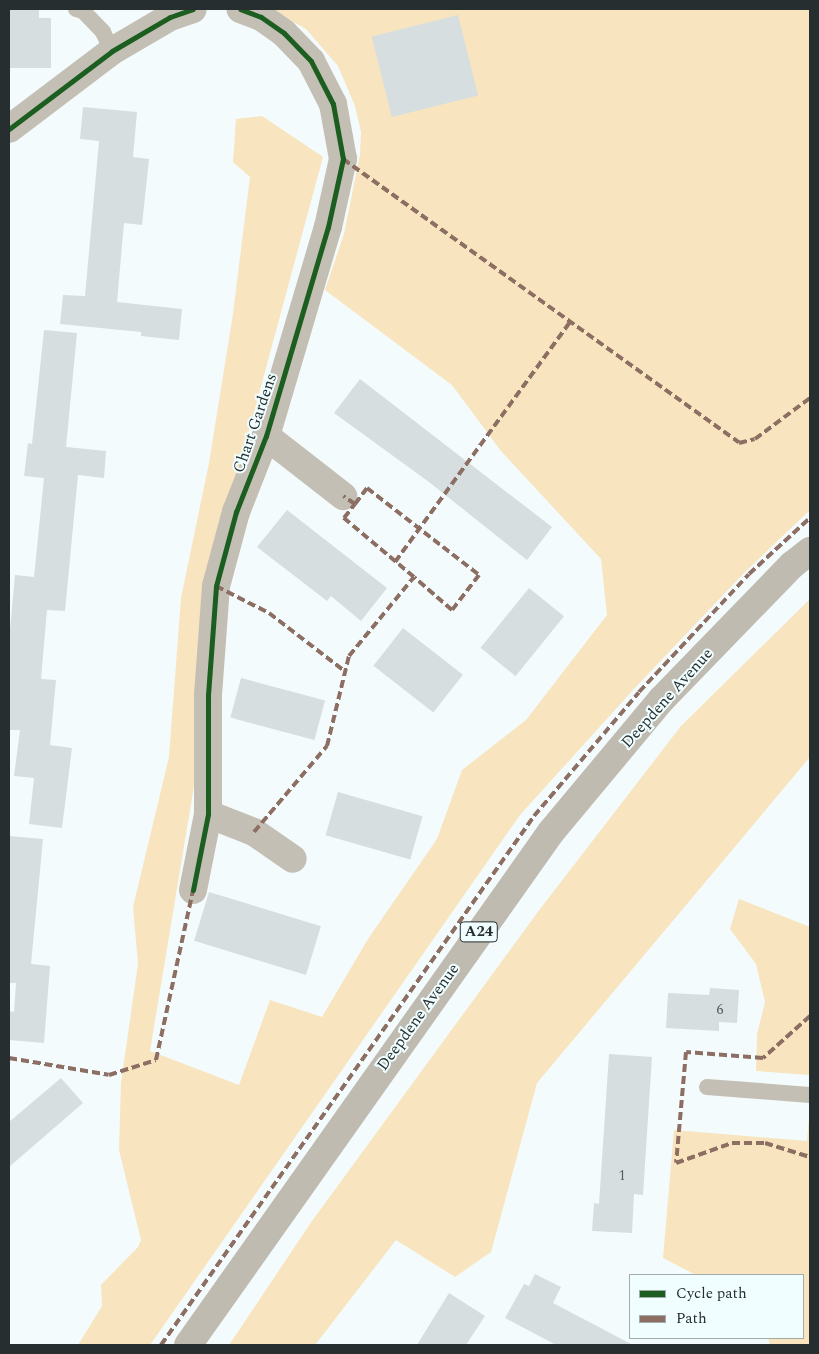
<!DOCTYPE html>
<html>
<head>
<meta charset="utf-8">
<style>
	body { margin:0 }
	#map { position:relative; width:819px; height:1354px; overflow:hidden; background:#f4fbfc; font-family:Spectral,serif }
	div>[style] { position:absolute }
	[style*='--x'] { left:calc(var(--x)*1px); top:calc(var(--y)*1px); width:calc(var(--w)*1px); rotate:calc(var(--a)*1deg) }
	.green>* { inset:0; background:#f8e4be }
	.building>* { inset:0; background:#d7dedf; transform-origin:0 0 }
	.lane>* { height:16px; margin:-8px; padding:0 8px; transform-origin:8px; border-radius:8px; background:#c4bfb5 }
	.street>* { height:28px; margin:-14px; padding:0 14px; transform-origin:14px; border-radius:14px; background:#c4bfb5 }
	.highway>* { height:28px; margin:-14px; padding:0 14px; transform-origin:14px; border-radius:14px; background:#bfbbb1 }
	.quiet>* { height:4px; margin-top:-2px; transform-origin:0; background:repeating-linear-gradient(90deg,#8d6e63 0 8px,transparent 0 12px) }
	.cycleway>* { height:5px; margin:-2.5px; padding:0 2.5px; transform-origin:2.5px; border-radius:2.5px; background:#1b5e20 }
	span { translate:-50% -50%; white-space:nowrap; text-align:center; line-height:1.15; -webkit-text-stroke:4px #f1feff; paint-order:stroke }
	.number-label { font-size:14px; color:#525a5b }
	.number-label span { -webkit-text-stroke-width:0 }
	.shield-label span { padding:1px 4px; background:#f1feff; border:1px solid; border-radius:4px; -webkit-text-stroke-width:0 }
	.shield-label { font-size:15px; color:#262e2f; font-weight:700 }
	.street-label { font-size:16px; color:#262e2f }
	.frame { position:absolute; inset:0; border:10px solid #262e2f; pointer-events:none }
	.legend { position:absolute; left:629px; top:1274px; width:175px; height:65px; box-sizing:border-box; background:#f1feff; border:1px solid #a0abac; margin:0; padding:6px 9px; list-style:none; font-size:15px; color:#262e2f }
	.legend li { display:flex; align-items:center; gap:10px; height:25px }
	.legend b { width:25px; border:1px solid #a0abac }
</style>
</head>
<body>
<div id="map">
	<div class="green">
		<i style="clip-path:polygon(271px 9px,810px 9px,810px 510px,744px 573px,633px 690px,520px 815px,150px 1345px,78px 1345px,102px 1306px,101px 1285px,138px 1247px,141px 1240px,119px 1150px,121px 1083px,138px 964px,133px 907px,169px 757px,181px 598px,209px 463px,233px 314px,250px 177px,233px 162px,236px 119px,262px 116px,323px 157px,203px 601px,194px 700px,194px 786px,150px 1051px,239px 1085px,270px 1000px,322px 1017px,368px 939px,437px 839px,462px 770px,526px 720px,607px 615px,601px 559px,501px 451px,452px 385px,325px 290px,344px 234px,360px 154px,361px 132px,355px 106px,338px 66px,306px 29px)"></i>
		<i style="clip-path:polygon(810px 599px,810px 757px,537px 1083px,491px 1252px,455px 1277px,396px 1240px,315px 1345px,229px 1345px,312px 1221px,537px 913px,681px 726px)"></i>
		<i style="clip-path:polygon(739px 899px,810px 927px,810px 1075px,756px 1071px,757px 1034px,765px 1002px,756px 964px,730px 929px)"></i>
		<i style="clip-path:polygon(810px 1107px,810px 1345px,770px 1345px,768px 1338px,803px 1338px,803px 1275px,696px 1275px,663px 1258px,674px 1130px,807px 1141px)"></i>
	</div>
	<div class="building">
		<i style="clip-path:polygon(9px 9px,39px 9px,39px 18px,51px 18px,51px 68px,9px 68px)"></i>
		<i style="left:458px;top:15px;width:83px;height:89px;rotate:76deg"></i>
		<i style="clip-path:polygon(83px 107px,137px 112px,133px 157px,149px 159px,142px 225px,124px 223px,117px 302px,182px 309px,179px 340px,141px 336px,141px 332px,60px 324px,63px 295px,85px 296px,99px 141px,80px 139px)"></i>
		<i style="clip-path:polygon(44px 330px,77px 333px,66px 447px,106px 451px,104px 478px,78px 475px,65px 611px,47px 610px,41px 679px,56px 680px,50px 745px,72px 748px,62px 828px,29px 824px,34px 778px,14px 776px,20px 730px,9px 730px,9px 640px,15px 575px,34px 577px,44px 478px,24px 476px,28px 443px,32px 444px)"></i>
		<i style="clip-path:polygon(360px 379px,552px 527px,527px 560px,429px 482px,334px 413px)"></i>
		<i style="clip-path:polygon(287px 510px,387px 588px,361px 621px,331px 596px,327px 601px,257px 547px)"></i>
		<i style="left:529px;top:588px;width:45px;height:77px;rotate:39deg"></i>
		<i style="left:403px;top:628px;width:76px;height:48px;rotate:38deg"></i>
		<i style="left:241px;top:678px;width:87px;height:41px;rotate:15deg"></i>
		<i style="left:338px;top:792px;width:88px;height:45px;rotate:16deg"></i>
		<i style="clip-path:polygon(9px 836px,43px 839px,31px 964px,50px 966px,44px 1043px,9px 1040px,9px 1011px,14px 1012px,16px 983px,9px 983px)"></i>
		<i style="left:209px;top:892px;width:117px;height:51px;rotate:17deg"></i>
		<i style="clip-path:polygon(710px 988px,739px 990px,737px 1023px,719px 1022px,719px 1031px,666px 1028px,668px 993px,709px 995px)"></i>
		<i style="clip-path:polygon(609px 1054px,652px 1057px,643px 1195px,634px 1194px,632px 1233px,592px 1231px,594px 1203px,599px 1204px)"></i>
		<i style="clip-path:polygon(61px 1078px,83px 1103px,9px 1167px,9px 1122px)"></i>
		<i style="clip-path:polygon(535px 1274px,561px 1287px,553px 1303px,633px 1345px,556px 1345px,505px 1318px,524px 1284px,529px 1286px)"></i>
		<i style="clip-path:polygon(449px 1293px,485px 1316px,466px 1345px,417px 1345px)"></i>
	</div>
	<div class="lane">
		<i style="--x:76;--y:9;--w:7;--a:16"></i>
		<i style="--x:83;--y:11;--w:29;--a:46"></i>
		<i style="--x:103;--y:32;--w:21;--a:65"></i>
		<i style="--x:707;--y:1087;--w:103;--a:4.4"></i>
	</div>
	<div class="street">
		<i style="--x:9;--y:129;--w:129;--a:-37.1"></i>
		<i style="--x:112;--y:51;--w:67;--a:-30.4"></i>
		<i style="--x:170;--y:17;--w:24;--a:-19"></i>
		<i style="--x:266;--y:436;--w:98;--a:37.9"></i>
		<i style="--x:208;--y:814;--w:49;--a:21.4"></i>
		<i style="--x:254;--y:832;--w:47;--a:34.7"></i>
		<i style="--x:193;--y:890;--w:77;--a:-78.8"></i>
		<i style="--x:208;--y:814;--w:119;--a:-90"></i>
		<i style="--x:208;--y:695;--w:109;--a:-85.8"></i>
		<i style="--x:216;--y:586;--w:77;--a:-74.9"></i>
		<i style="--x:236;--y:512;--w:82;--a:-68.5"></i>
		<i style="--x:266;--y:436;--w:218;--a:-73.5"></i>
		<i style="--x:328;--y:227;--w:70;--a:-77.6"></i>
		<i style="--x:343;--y:159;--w:56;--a:-100.3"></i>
		<i style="--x:333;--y:104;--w:48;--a:-117.1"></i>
		<i style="--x:311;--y:61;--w:39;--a:-134"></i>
		<i style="--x:284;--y:33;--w:28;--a:-145"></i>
		<i style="--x:261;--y:17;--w:22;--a:-159"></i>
	</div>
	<div class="highway">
		<i style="--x:188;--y:1345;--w:628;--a:-54.72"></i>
		<i style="--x:551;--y:832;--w:173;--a:-50.2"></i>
		<i style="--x:662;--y:699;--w:187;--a:-45.9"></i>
		<i style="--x:792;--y:565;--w:23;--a:-38"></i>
	</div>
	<div class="quiet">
		<i style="--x:343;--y:159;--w:487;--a:35.6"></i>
		<i style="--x:739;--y:443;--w:16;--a:-14"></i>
		<i style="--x:755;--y:439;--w:69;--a:-36.7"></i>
		<i style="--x:355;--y:504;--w:20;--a:-53"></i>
		<i style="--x:367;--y:488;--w:142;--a:37.8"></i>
		<i style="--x:479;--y:575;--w:44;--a:127.6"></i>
		<i style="--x:452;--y:610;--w:50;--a:-139"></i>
		<i style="--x:395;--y:562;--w:298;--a:-53.9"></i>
		<i style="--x:216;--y:586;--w:59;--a:27"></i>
		<i style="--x:269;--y:613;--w:97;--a:37.5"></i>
		<i style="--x:254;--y:832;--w:113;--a:-49.7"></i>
		<i style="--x:327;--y:746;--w:93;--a:-76.3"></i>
		<i style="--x:349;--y:656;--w:102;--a:-50.6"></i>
		<i style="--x:414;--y:577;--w:92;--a:-139.9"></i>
		<i style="--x:344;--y:518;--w:18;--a:-52"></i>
		<i style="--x:355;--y:504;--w:14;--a:-146"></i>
		<i style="--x:810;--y:1016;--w:63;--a:138.2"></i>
		<i style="--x:763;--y:1058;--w:77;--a:-175.5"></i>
		<i style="--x:686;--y:1052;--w:111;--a:95.1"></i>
		<i style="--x:676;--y:1163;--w:59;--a:-19.7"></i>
		<i style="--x:732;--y:1143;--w:33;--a:0"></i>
		<i style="--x:765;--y:1143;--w:47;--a:17.3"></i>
		<i style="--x:9;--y:1058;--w:101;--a:9.6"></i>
		<i style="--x:109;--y:1075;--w:49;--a:-17.7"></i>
		<i style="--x:156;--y:1060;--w:174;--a:-77.7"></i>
		<i style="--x:161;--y:1345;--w:647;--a:-54.81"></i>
		<i style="--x:534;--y:816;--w:162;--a:-49.7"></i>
		<i style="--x:639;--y:692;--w:161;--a:-47"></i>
		<i style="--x:749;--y:574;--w:83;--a:-42.6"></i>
	</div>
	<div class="cycleway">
		<i style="--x:9;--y:129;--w:129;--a:-37.1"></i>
		<i style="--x:112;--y:51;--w:67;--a:-30.4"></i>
		<i style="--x:170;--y:17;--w:24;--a:-19"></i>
		<i style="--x:193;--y:890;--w:77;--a:-78.8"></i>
		<i style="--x:208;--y:814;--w:119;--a:-90"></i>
		<i style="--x:208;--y:695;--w:109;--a:-85.8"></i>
		<i style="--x:216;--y:586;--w:77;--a:-74.9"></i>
		<i style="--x:236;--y:512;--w:82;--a:-68.5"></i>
		<i style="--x:266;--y:436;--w:218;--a:-73.5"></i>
		<i style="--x:328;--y:227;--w:70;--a:-77.6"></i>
		<i style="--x:343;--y:159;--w:56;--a:-100.3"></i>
		<i style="--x:333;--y:104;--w:48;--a:-117.1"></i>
		<i style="--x:311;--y:61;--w:39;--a:-134"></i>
		<i style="--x:284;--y:33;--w:28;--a:-145"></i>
		<i style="--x:261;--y:17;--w:22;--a:-159"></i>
	</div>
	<div class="number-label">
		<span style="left:720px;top:1010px">6</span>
		<span style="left:622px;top:1176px">1</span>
	</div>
	<div class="shield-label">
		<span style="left:479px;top:932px">A24</span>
	</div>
	<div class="street-label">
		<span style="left:255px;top:423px;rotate:-71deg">Chart Gardens</span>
		<span style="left:667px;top:698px;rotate:-48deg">Deepdene Avenue</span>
		<span style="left:418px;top:1017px;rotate:-54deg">Deepdene Avenue</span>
	</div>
	<div class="frame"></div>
	<ul class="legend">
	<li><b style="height:6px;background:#1b5e20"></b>Cycle path</li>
	<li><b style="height:6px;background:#8d6e63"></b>Path</li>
	</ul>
</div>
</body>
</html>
